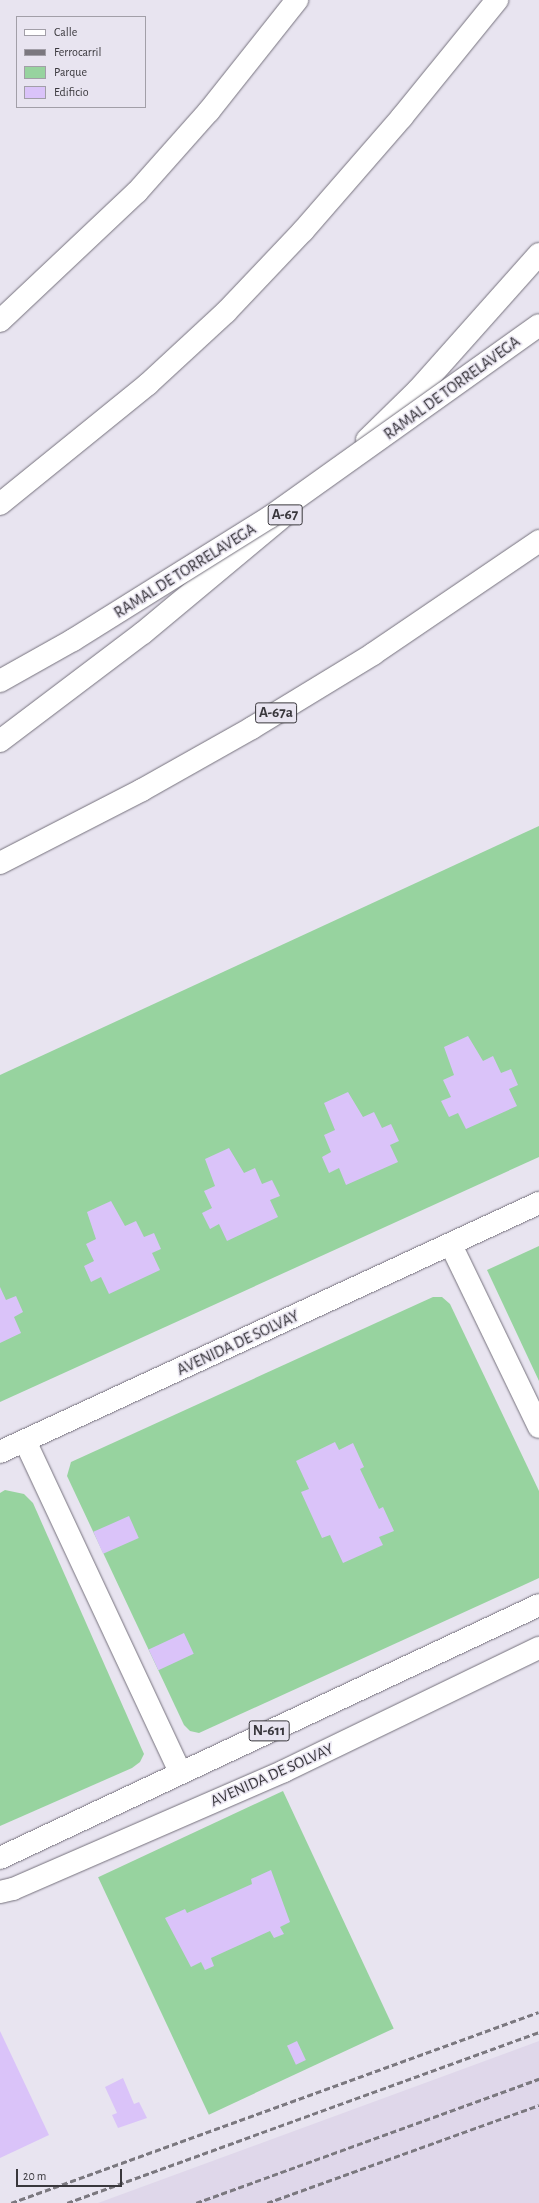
<!DOCTYPE html>
<html>
<head>
<meta charset="utf-8">
<style>
	body { margin:0 }
	#map { position:relative; width:539px; height:2203px; overflow:hidden; background:#e8e4f0; font-family:"Alegreya Sans",sans-serif }
	div>[style] { position:absolute }
	[style*='--x'] { left:calc(var(--x)*1px); top:calc(var(--y)*1px); width:calc(var(--w)*1px); rotate:calc(var(--a)*1deg) }
	.built>* { inset:0; background:#dfd7ea }
	.green>* { inset:0; background:#97d39f; transform-origin:0 0 }
	.building>* { inset:0; background:#dac3f9; transform-origin:0 0 }
	.roads { filter:drop-shadow(0 0 1px #75717c) drop-shadow(0 0 1px #75717c) }
	.minor>* { height:22px; margin:-11px; padding:0 11px; transform-origin:11px; border-radius:11px; background:#fff }
	.highway>* { height:22px; margin:-11px; padding:0 11px; transform-origin:11px; border-radius:11px; background:#fff }
	.rail>* { height:3px; margin-top:-1.5px; transform-origin:0; background:repeating-linear-gradient(90deg,#7b787f 0 6px,transparent 0 9px) }
	.bridges { filter:drop-shadow(0 0 1px #75717c) drop-shadow(0 0 1px #75717c) }
	.highway-bridge>* { height:22px; margin:-11px; padding:0 11px; transform-origin:11px; border-radius:11px; background:#fff }
	span { translate:-50% -50%; white-space:nowrap; text-align:center; line-height:1.15; -webkit-text-stroke:3px #e8e4f0; paint-order:stroke }
	.shield-label span { padding:1px 3px; background:#e8e4f0; border:1px solid; border-radius:3px; -webkit-text-stroke-width:0 }
	.shield-label { font-size:15px; color:#39373c; font-weight:700 }
	.street-label { font-size:16px; color:#39373c }
	.legend { position:absolute; left:16px; top:16px; width:130px; height:92px; box-sizing:border-box; background:#e8e4f0; border:1px solid #a29fa8; margin:0; padding:5px 7px; list-style:none; font-size:12px; color:#39373c }
	.legend li { display:flex; align-items:center; gap:8px; height:20px }
	.legend b { width:20px; border:1px solid #a29fa8 }
	.scale { position:absolute; left:16px; top:2169px; width:106px; height:18px; box-sizing:border-box; border:2px solid #39373c; border-top:0; padding-left:5px; font-size:12px; line-height:14px; white-space:nowrap; color:#39373c; -webkit-text-stroke:3px #e8e4f0; paint-order:stroke }
</style>
</head>
<body>
<div id="map">
	<div class="built">
		<i style="clip-path:polygon(539px 2041px,539px 2203px,98px 2203px)"></i>
	</div>
	<div class="green">
		<i style="clip-path:polygon(539px 826px,539px 1157px,0 1402px,0 1075px)"></i>
		<i style="clip-path:polygon(539px 1246px,539px 1381px,487px 1270px)"></i>
		<i style="clip-path:polygon(433px 1297px,442px 1297px,450px 1304px,539px 1491px,539px 1578px,199px 1733px,190px 1731px,184px 1725px,67px 1476px,71px 1462px)"></i>
		<i style="clip-path:polygon(5px 1490px,24px 1494px,33px 1503px,144px 1754px,140px 1762px,132px 1768px,0 1826px,0 1493px)"></i>
		<i style="left:283px;top:1791px;width:262px;height:204px;rotate:65deg"></i>
	</div>
	<div class="building">
		<i style="clip-path:polygon(468px 1036px,483px 1061px,493px 1056px,501px 1073px,511px 1069px,518px 1085px,509px 1089px,517px 1106px,466px 1129px,458px 1113px,449px 1117px,441px 1101px,451px 1097px,443px 1080px,454px 1075px,444px 1047px)"></i>
		<i style="clip-path:polygon(348px 1092px,363px 1117px,374px 1112px,382px 1128px,391px 1124px,399px 1141px,390px 1145px,398px 1162px,346px 1185px,339px 1168px,329px 1173px,322px 1157px,331px 1152px,324px 1135px,335px 1130px,324px 1103px)"></i>
		<i style="clip-path:polygon(229px 1148px,244px 1173px,255px 1168px,262px 1184px,272px 1180px,280px 1196px,270px 1200px,278px 1217px,227px 1241px,219px 1224px,210px 1229px,202px 1213px,212px 1208px,204px 1191px,215px 1186px,205px 1159px)"></i>
		<i style="clip-path:polygon(111px 1201px,125px 1226px,136px 1221px,144px 1237px,154px 1233px,161px 1249px,152px 1253px,160px 1270px,109px 1294px,101px 1277px,91px 1282px,84px 1266px,94px 1261px,86px 1244px,96px 1239px,87px 1212px)"></i>
		<i style="clip-path:polygon(0 1287px,6px 1300px,16px 1296px,23px 1312px,14px 1317px,21px 1333px,0 1343px)"></i>
		<i style="clip-path:polygon(335px 1442px,339px 1450px,353px 1443px,364px 1467px,360px 1469px,379px 1509px,383px 1507px,394px 1531px,379px 1537px,383px 1545px,343px 1563px,330px 1535px,322px 1538px,301px 1492px,309px 1489px,296px 1461px)"></i>
		<i style="left:129px;top:1516px;width:24px;height:39px;rotate:66deg"></i>
		<i style="left:184px;top:1633px;width:23px;height:39px;rotate:65deg"></i>
		<i style="clip-path:polygon(271px 1870px,290px 1922px,280px 1927px,284px 1934px,274px 1938px,270px 1931px,211px 1958px,214px 1966px,205px 1970px,201px 1962px,191px 1967px,165px 1918px,185px 1909px,187px 1913px,252px 1884px,251px 1879px)"></i>
		<i style="clip-path:polygon(0 2031px,49px 2135px,0 2158px)"></i>
		<i style="left:297px;top:2041px;width:21px;height:11px;rotate:65deg"></i>
		<i style="clip-path:polygon(123px 2078px,134px 2104px,139px 2102px,147px 2118px,118px 2128px,112px 2115px,117px 2113px,105px 2087px)"></i>
	</div>
	<div class="roads">
		<div class="minor">
			<i style="--x:0;--y:321;--w:188;--a:-43.3"></i>
			<i style="--x:137;--y:192;--w:108;--a:-48.4"></i>
			<i style="--x:209;--y:111;--w:142;--a:-51.6"></i>
			<i style="--x:451;--y:1245;--w:202;--a:64.2"></i>
			<i style="--x:25;--y:1441;--w:365;--a:64.9"></i>
			<i style="--x:0;--y:1452;--w:594;--a:-24.8"></i>
		</div>
		<div class="highway">
			<i style="--x:367;--y:440;--w:71;--a:-44.4"></i>
			<i style="--x:418;--y:390;--w:182;--a:-48.3"></i>
			<i style="--x:0;--y:504;--w:191;--a:-39"></i>
			<i style="--x:148;--y:384;--w:106;--a:-42.7"></i>
			<i style="--x:226;--y:312;--w:112;--a:-46.5"></i>
			<i style="--x:303;--y:231;--w:151;--a:-49"></i>
			<i style="--x:402;--y:117;--w:151;--a:-50.9"></i>
			<i style="--x:0;--y:741;--w:179;--a:-37.1"></i>
			<i style="--x:143;--y:633;--w:187;--a:-39.8"></i>
			<i style="--x:0;--y:863;--w:160;--a:-27.2"></i>
			<i style="--x:142;--y:790;--w:126;--a:-29.4"></i>
			<i style="--x:252;--y:728;--w:142;--a:-31.4"></i>
			<i style="--x:373;--y:654;--w:201;--a:-34.2"></i>
			<i style="--x:0;--y:1858;--w:595;--a:-25.14"></i>
			<i style="--x:0;--y:1892;--w:13;--a:-13"></i>
			<i style="--x:13;--y:1889;--w:296;--a:-23.5"></i>
			<i style="--x:284;--y:1771;--w:283;--a:-25.8"></i>
		</div>
	</div>
	<div class="rail">
		<i style="--x:11;--y:2203;--w:561;--a:-19.89"></i>
		<i style="--x:67;--y:2203;--w:502;--a:-19.91"></i>
		<i style="--x:196;--y:2203;--w:365;--a:-19.9"></i>
		<i style="--x:267;--y:2203;--w:289;--a:-19.8"></i>
	</div>
	<div class="bridges">
		<div class="highway-bridge">
			<i style="--x:0;--y:681;--w:84;--a:-29.3"></i>
			<i style="--x:73;--y:640;--w:232;--a:-32"></i>
			<i style="--x:270;--y:517;--w:330;--a:-35.5"></i>
		</div>
	</div>
	<div class="shield-label">
		<span style="left:285px;top:515px">A-67</span>
		<span style="left:276px;top:713px">A-67a</span>
		<span style="left:269px;top:1731px">N-611</span>
	</div>
	<div class="street-label">
		<span style="left:452px;top:388px;rotate:-36deg">RAMAL DE TORRELAVEGA</span>
		<span style="left:185px;top:571px;rotate:-32deg">RAMAL DE TORRELAVEGA</span>
		<span style="left:238px;top:1343px;rotate:-25deg">AVENIDA DE SOLVAY</span>
		<span style="left:272px;top:1775px;rotate:-24deg">AVENIDA DE SOLVAY</span>
	</div>
	<ul class="legend">
	<li><b style="height:5px;background:#fff"></b>Calle</li>
	<li><b style="height:5px;background:#7b787f"></b>Ferrocarril</li>
	<li><b style="height:11px;background:#97d39f"></b>Parque</li>
	<li><b style="height:11px;background:#dac3f9"></b>Edificio</li>
	</ul>
	<div class="scale">20 m</div>
</div>
</body>
</html>
